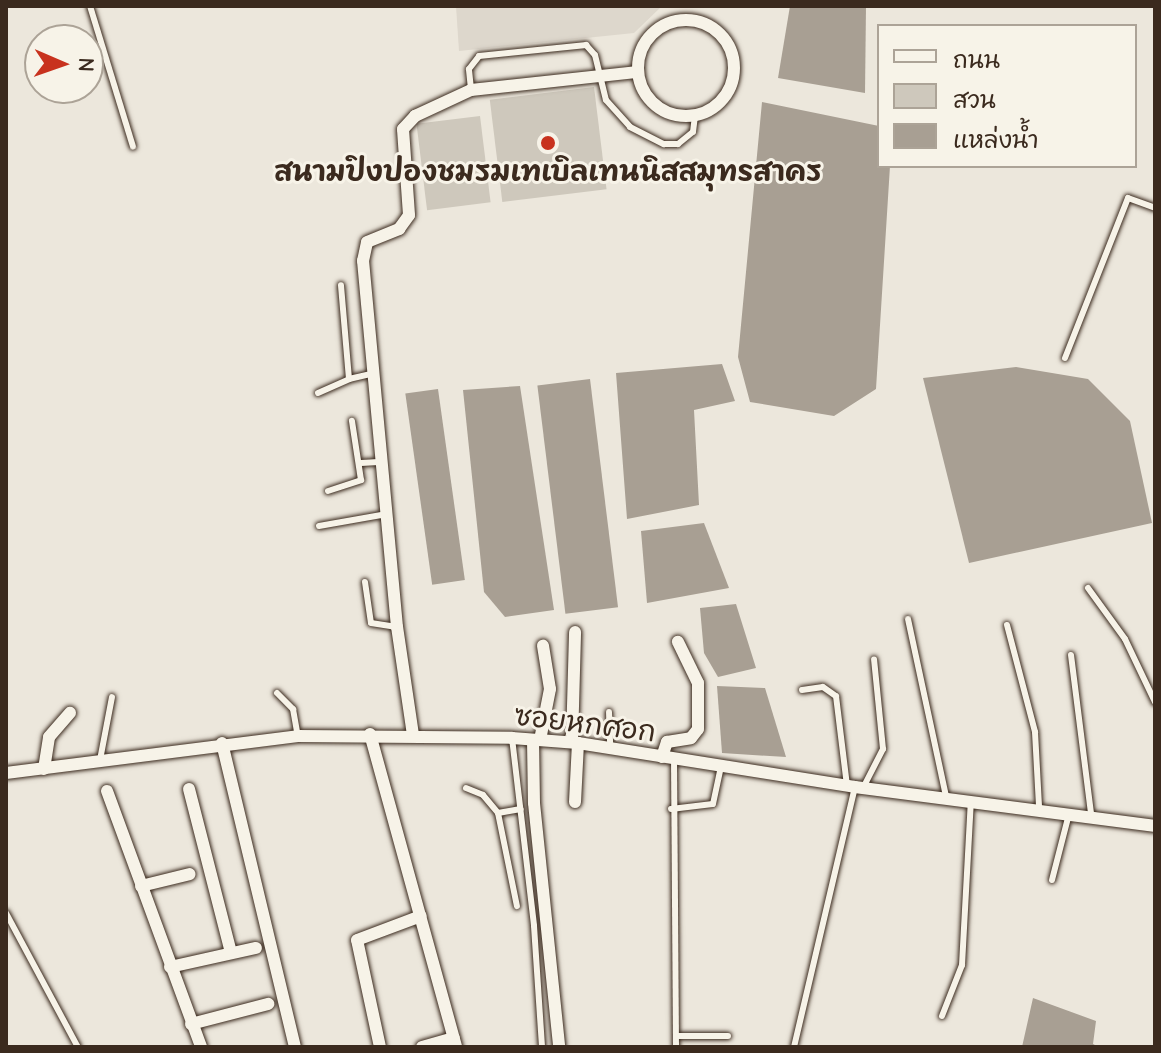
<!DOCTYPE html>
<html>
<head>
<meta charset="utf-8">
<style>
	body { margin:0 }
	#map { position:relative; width:1161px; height:1053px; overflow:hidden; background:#ece7dc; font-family:"Comic Neue","Playpen Sans Thai",sans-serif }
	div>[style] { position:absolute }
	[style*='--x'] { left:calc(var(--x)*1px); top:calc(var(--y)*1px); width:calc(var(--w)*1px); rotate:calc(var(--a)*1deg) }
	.built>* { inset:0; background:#ddd7cc }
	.green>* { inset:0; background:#cec8bc; transform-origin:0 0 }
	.water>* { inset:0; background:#a89f93; transform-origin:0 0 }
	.roads { filter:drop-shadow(0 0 2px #3b2a1e) drop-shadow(0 0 2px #3b2a1e) }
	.lane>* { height:6px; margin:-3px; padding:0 3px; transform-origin:3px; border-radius:3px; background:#f7f3e8 }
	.street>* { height:12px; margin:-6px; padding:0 6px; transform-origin:6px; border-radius:6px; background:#f7f3e8 }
	.street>.ring { margin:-6px; padding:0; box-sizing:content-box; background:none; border:12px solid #f7f3e8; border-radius:50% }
	.dots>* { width:22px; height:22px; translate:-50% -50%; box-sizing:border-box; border:4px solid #f7f3e8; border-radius:50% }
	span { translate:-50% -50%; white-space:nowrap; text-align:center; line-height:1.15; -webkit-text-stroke:6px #f7f3e8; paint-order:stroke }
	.poi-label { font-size:28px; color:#3b2a1e; font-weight:700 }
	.street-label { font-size:28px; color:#3b2a1e }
	.frame { position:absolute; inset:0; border:8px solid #3b2a1e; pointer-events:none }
	.legend { position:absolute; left:877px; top:24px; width:260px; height:144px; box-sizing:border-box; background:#f7f3e8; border:2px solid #aca397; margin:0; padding:10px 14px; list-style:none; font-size:24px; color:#3b2a1e }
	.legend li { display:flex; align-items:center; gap:16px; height:40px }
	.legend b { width:40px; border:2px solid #aca397 }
	.north { position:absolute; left:24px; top:24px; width:80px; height:80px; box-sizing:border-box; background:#f7f3e8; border:2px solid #aca397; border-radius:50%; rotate:92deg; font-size:22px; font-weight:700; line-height:32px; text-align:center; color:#3b2a1e }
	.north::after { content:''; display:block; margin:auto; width:28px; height:36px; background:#c8321e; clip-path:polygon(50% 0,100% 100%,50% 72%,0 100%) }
</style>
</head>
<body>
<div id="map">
	<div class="built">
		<i style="clip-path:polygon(456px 6px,662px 6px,634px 33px,459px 51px)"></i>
	</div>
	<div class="green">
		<i style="left:594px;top:87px;width:103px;height:105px;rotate:83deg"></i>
		<i style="left:480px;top:116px;width:87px;height:64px;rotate:83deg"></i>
	</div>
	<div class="water">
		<i style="clip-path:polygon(790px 6px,866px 6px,865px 93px,778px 78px)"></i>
		<i style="clip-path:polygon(762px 102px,879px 126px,879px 166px,890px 166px,876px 389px,834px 416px,750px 402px,738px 357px)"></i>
		<i style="clip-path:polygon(722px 364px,735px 401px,694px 410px,699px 505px,627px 519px,616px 373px)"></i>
		<i style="clip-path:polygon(1016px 367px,1088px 379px,1130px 421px,1152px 523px,969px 563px,923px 378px)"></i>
		<i style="left:590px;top:379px;width:230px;height:53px;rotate:83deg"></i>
		<i style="clip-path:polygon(520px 386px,554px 610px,505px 617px,484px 592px,463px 390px)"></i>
		<i style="left:438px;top:389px;width:193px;height:33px;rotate:82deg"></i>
		<i style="clip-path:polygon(704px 523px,729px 588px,647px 603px,641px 531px)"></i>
		<i style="clip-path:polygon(736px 604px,756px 668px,718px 677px,704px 653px,700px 608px)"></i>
		<i style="clip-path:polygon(717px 686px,765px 688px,786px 757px,722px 753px)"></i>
		<i style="clip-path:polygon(1033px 998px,1096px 1021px,1093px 1044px,1099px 1047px,1022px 1047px)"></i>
	</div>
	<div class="roads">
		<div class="lane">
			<i style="--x:90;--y:6;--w:147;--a:73"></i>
			<i style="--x:471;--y:89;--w:20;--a:-96"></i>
			<i style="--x:469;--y:69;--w:16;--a:-52"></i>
			<i style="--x:479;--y:56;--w:108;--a:-5.9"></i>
			<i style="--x:586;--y:45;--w:13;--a:48"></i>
			<i style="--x:595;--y:55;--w:46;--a:76.3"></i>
			<i style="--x:606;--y:100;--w:36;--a:48"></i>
			<i style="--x:630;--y:127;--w:38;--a:27"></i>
			<i style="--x:664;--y:144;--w:14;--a:0"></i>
			<i style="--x:678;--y:144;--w:19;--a:-39"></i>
			<i style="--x:693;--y:132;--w:17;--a:-83"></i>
			<i style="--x:1065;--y:358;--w:172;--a:-68.5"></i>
			<i style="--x:1128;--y:198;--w:29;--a:20"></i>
			<i style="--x:349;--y:379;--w:26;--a:-13"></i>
			<i style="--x:318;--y:393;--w:34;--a:-24"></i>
			<i style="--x:349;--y:379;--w:94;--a:-94.9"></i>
			<i style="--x:361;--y:463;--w:22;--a:-3"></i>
			<i style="--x:328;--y:491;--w:35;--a:-18"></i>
			<i style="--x:361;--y:480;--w:60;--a:-98.7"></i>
			<i style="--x:319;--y:526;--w:69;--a:-10"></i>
			<i style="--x:365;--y:582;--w:41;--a:81.7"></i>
			<i style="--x:371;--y:623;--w:26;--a:9"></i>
			<i style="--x:1088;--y:588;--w:63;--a:54"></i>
			<i style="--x:1125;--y:639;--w:70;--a:64.5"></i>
			<i style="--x:908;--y:619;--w:182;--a:77.9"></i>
			<i style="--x:1007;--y:625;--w:111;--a:75.3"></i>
			<i style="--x:1035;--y:732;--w:75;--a:86.9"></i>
			<i style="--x:1071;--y:655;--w:160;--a:82.8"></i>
			<i style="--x:802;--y:690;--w:21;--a:-8"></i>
			<i style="--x:823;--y:687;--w:16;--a:35"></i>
			<i style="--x:836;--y:696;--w:91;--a:83"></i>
			<i style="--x:277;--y:693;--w:23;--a:45"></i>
			<i style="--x:293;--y:709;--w:27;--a:80"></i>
			<i style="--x:609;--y:712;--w:36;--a:88"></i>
			<i style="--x:512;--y:738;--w:189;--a:83.3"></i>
			<i style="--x:534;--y:926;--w:121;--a:86.2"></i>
			<i style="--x:674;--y:759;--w:288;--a:89.6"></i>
			<i style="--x:100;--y:760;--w:64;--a:-79.2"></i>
			<i style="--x:466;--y:788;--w:18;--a:22"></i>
			<i style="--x:483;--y:795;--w:23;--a:50"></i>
			<i style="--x:498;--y:813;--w:95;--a:78.5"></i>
			<i style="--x:863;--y:788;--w:44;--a:-62.9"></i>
			<i style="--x:883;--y:749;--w:90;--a:-95.7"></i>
			<i style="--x:671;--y:809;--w:42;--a:-6.8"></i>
			<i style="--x:713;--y:804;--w:38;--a:-78"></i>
			<i style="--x:498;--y:813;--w:23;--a:-10"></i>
			<i style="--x:1052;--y:880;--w:68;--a:-75.6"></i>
			<i style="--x:6;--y:913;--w:152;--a:61.8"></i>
			<i style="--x:942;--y:1016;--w:55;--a:-68.6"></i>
			<i style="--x:962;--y:965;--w:164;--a:-86.9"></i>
			<i style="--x:676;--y:1036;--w:52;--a:0"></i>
			<i style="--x:794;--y:1047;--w:267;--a:-76.8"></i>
		</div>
		<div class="street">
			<i class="ring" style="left:638px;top:20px;width:84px;height:84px"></i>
			<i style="--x:370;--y:734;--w:325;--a:74.6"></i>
			<i style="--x:413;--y:735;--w:109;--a:-98.4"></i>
			<i style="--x:397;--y:627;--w:368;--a:-95.3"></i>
			<i style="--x:363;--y:261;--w:19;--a:-78"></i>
			<i style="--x:367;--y:242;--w:35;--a:-22"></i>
			<i style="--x:399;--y:229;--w:17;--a:-54"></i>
			<i style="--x:409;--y:215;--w:86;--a:-94"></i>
			<i style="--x:403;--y:129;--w:18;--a:-47"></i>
			<i style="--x:415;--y:116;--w:62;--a:-24.9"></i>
			<i style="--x:471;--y:90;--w:168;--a:-6.2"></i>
			<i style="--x:533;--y:740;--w:63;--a:89.1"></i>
			<i style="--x:534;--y:803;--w:245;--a:84.1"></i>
			<i style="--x:540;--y:740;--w:52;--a:-78.9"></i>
			<i style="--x:550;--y:689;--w:44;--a:-99.2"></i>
			<i style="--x:572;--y:742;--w:110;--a:-88.4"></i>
			<i style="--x:222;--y:743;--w:313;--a:76.5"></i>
			<i style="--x:662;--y:757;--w:16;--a:-72"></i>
			<i style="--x:667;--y:742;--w:24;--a:-9"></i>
			<i style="--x:691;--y:738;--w:11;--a:-52"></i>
			<i style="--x:698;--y:729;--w:46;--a:-90"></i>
			<i style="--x:698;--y:683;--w:46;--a:-116"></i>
			<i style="--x:44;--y:769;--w:32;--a:-81"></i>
			<i style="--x:49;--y:737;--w:32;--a:-49"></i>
			<i style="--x:6;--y:773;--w:294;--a:-7.2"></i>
			<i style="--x:298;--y:736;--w:214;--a:0.5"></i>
			<i style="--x:512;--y:738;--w:66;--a:4.3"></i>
			<i style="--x:578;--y:743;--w:280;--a:9"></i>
			<i style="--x:855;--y:787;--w:303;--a:7.4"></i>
			<i style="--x:189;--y:789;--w:169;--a:75.6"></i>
			<i style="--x:107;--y:791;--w:273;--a:69.8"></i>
			<i style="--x:575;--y:802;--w:59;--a:-87.1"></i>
			<i style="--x:141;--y:886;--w:50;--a:-13.8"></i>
			<i style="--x:170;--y:967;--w:88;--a:-12.5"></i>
			<i style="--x:191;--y:1024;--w:80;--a:-14.6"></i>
			<i style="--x:380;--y:1047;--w:109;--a:-102.1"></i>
			<i style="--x:357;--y:940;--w:68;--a:-20.6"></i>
			<i style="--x:422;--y:1047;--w:33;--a:-16"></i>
		</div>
	</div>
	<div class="dots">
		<i style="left:548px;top:143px;background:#c8321e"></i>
	</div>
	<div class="poi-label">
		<span style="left:548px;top:172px">สนามปิงปองชมรมเทเบิลเทนนิสสมุทรสาคร</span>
	</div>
	<div class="street-label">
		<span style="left:585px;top:724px;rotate:7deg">ซอยหกศอก</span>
	</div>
	<div class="frame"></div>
	<ul class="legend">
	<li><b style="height:10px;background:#f7f3e8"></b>ถนน</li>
	<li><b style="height:22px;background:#cec8bc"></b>สวน</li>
	<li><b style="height:22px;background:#a89f93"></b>แหล่งน้ำ</li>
	</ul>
	<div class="north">N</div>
</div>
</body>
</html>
